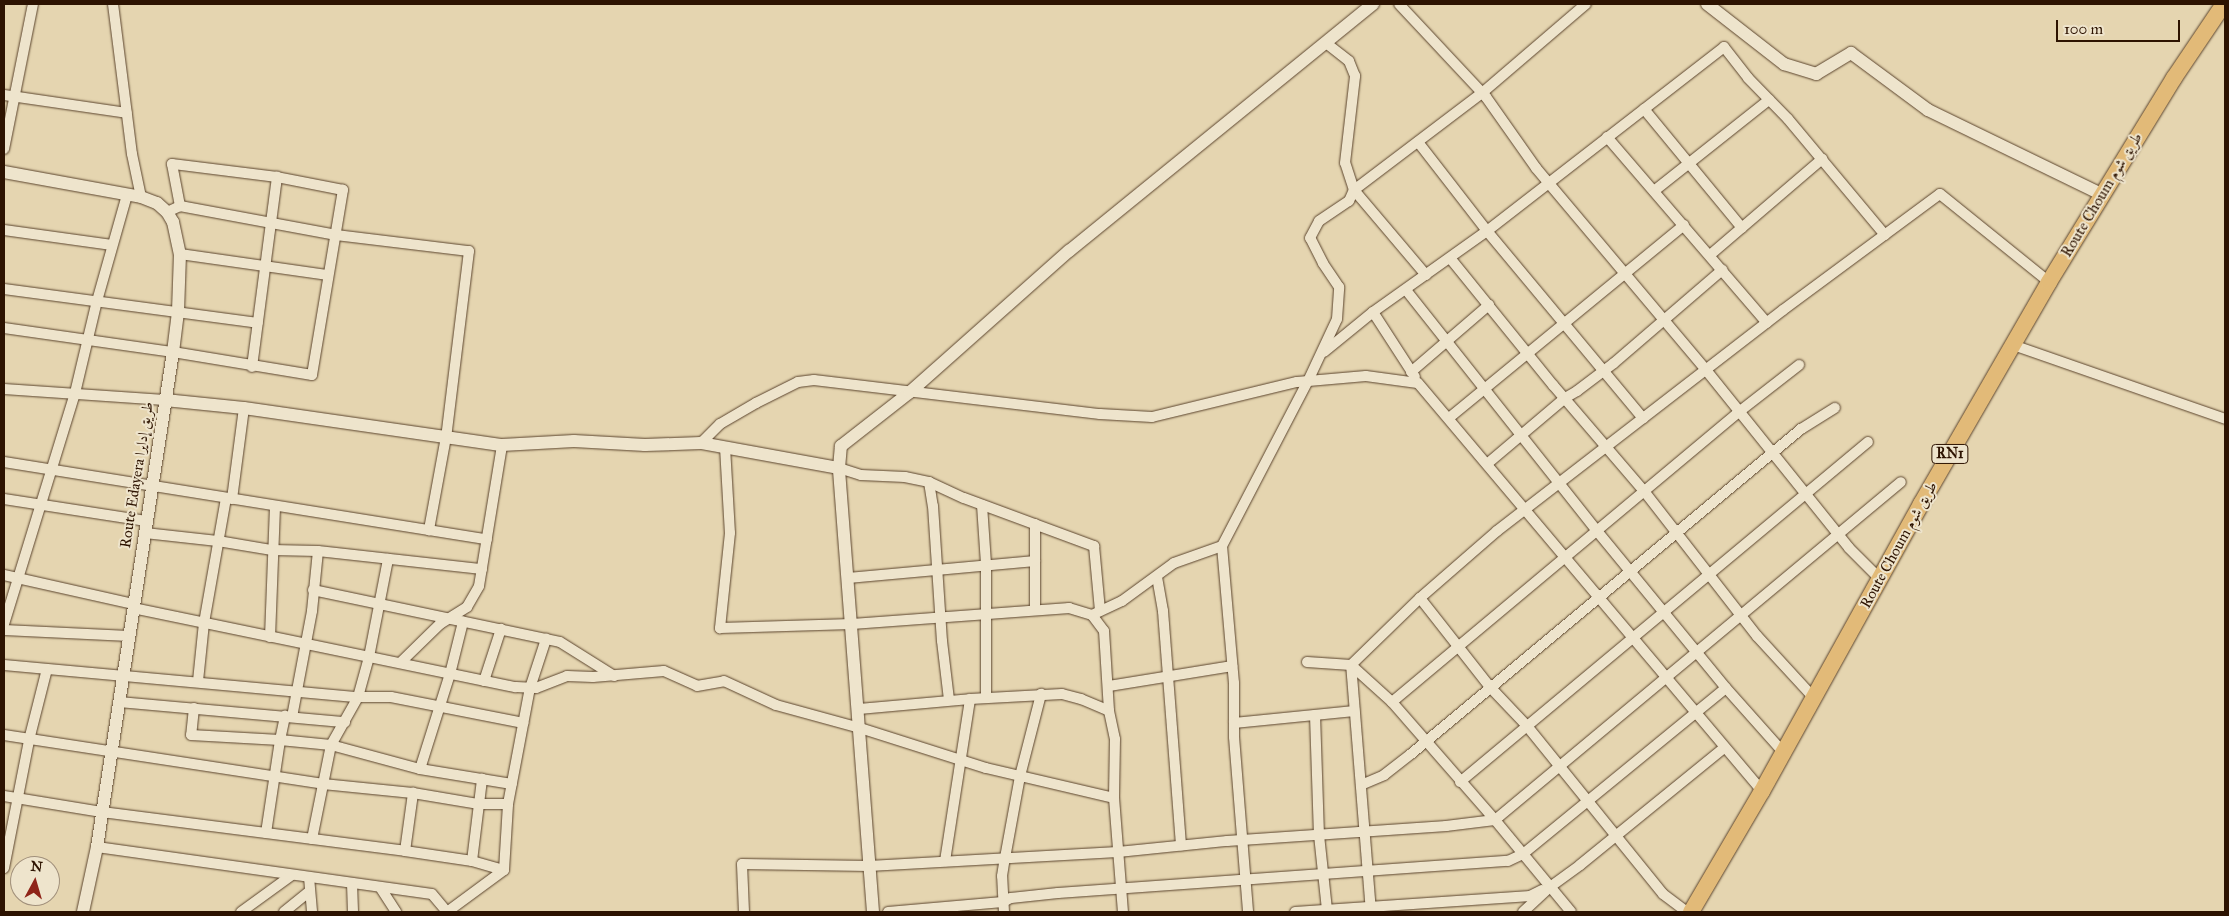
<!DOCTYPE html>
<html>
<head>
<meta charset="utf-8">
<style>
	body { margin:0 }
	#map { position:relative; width:2229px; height:916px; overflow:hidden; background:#e5d5b0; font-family:"IM FELL Great Primer",Amiri,serif }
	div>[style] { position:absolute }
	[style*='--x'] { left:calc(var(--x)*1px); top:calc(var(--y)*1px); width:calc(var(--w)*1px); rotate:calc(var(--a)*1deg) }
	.roads { filter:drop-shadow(0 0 1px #5b442d) drop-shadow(0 0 1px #5b442d) }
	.minor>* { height:10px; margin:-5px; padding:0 5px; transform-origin:5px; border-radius:5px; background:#eee4cc }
	.tertiary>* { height:12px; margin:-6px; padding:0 6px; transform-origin:6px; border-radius:6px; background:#eee4cc }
	.trunk>* { height:16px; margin:-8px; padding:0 8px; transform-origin:8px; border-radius:8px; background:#e2ba78 }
	span { translate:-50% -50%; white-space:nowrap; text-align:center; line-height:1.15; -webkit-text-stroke:4px #eee4cc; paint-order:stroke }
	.shield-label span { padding:1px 4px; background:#eee4cc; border:1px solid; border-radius:4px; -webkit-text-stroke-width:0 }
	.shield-label { font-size:14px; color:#2d1301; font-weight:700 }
	.street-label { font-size:15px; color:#2d1301 }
	.frame { position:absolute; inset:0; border:5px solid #2d1301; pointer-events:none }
	.north { position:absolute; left:10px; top:856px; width:50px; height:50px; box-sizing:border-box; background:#eee4cc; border:1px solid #a1907b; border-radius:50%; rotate:6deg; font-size:14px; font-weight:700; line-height:20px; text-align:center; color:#2d1301 }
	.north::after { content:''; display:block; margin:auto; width:18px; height:22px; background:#8f2418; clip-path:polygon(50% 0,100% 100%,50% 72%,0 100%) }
	.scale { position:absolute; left:2056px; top:20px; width:124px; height:22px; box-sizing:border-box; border:2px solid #2d1301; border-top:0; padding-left:6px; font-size:15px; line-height:18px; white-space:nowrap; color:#2d1301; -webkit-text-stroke:4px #eee4cc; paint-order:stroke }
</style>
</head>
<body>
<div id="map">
	<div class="roads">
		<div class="minor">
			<i style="--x:113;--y:4;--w:151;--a:82.8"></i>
			<i style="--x:132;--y:154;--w:44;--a:78.2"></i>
			<i style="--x:1399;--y:4;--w:127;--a:46.9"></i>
			<i style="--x:1486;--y:97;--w:87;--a:54.8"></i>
			<i style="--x:1536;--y:168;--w:264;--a:49.9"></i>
			<i style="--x:1706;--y:370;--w:228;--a:51.2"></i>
			<i style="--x:1849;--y:548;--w:44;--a:45"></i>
			<i style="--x:4;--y:95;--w:124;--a:8.3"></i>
			<i style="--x:1644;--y:109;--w:154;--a:50.5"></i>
			<i style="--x:1607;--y:137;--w:245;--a:49.3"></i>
			<i style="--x:1418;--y:142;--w:113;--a:52.2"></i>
			<i style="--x:1487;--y:231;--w:300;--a:-37.8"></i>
			<i style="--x:1724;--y:47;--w:39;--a:52"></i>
			<i style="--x:1748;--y:78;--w:57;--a:45.7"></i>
			<i style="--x:1788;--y:119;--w:151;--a:50.1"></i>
			<i style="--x:4;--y:149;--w:148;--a:-78.7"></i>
			<i style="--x:1654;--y:191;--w:147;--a:-38.4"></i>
			<i style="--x:180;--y:206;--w:159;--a:10.5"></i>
			<i style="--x:336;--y:235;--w:134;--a:6.9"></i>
			<i style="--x:469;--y:251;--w:187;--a:97"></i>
			<i style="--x:446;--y:437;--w:95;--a:100.4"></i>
			<i style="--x:4;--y:230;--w:109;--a:7.9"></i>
			<i style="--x:180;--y:254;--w:148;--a:8.1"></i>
			<i style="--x:1710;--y:255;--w:148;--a:-40.6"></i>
			<i style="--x:1450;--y:258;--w:164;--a:51"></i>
			<i style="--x:1553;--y:385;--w:140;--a:49.4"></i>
			<i style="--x:1644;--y:491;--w:184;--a:52.1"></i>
			<i style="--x:1757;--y:636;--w:84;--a:47.4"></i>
			<i style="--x:1426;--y:275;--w:111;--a:-130.3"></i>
			<i style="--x:1354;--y:190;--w:161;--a:-37.2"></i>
			<i style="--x:1482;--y:93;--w:137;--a:-40.6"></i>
			<i style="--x:4;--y:289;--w:256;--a:7.6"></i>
			<i style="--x:1406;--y:290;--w:308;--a:51.6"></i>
			<i style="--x:1597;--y:531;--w:203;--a:50.6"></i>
			<i style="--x:1726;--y:688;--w:86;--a:48.3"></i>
			<i style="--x:1373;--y:312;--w:77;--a:57.1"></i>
			<i style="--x:4;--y:328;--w:171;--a:8.1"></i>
			<i style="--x:173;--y:352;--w:141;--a:9.4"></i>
			<i style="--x:312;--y:375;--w:188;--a:-80.5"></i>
			<i style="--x:343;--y:190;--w:67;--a:-168.9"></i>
			<i style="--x:277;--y:177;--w:106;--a:-172.9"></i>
			<i style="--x:172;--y:164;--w:43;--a:79.2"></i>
			<i style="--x:180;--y:206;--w:14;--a:155"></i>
			<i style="--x:2013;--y:345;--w:225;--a:19.2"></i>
			<i style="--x:1324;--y:352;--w:63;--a:-39.2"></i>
			<i style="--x:1373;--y:312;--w:140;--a:-35.4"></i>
			<i style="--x:1487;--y:231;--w:244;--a:50.2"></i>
			<i style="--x:252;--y:367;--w:192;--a:-82.5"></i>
			<i style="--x:1411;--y:372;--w:103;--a:-40.7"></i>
			<i style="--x:4;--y:389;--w:161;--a:3.9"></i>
			<i style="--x:1449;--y:418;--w:304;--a:-39.4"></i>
			<i style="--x:701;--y:443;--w:27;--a:-45"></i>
			<i style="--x:720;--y:424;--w:42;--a:-30.3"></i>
			<i style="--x:756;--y:403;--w:47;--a:-26.6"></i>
			<i style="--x:798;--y:382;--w:16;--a:-7"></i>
			<i style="--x:814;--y:380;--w:288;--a:6.8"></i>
			<i style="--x:1100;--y:414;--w:52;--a:3.3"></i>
			<i style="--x:1152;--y:417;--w:149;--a:-13.6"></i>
			<i style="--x:1297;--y:382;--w:69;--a:-5"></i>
			<i style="--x:1366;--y:376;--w:52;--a:7.7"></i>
			<i style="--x:1418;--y:383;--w:534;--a:49.86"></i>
			<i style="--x:725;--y:447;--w:86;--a:86.7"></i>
			<i style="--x:730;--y:533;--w:96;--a:96"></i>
			<i style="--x:720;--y:628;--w:132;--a:-1.7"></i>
			<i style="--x:852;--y:624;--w:218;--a:-4.2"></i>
			<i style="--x:1069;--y:608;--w:24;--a:17"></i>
			<i style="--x:1092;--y:615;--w:20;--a:53"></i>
			<i style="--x:1104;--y:631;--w:80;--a:86.4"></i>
			<i style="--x:1109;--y:711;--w:29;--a:78"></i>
			<i style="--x:1115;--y:739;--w:59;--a:91"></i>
			<i style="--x:1114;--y:798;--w:114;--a:85.5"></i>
			<i style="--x:4;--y:462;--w:489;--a:9.1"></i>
			<i style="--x:1487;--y:464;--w:102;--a:-40.2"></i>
			<i style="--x:1565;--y:398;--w:14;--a:-30"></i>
			<i style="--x:1577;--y:391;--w:46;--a:-37.1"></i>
			<i style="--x:1614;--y:363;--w:143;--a:-40.7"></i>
			<i style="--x:839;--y:468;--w:23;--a:18"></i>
			<i style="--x:861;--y:475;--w:44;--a:2.6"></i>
			<i style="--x:905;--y:477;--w:25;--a:12"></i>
			<i style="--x:929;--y:482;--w:38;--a:25"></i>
			<i style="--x:964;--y:498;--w:139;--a:20.3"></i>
			<i style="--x:1094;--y:546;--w:65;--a:84.7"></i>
			<i style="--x:929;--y:482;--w:24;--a:81"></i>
			<i style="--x:933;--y:506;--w:135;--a:86.2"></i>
			<i style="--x:942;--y:641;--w:59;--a:83.2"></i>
			<i style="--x:4;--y:499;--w:144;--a:8.8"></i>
			<i style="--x:232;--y:499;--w:92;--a:-82.5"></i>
			<i style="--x:982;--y:505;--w:59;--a:86.1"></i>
			<i style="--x:986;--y:564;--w:133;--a:90"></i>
			<i style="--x:145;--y:533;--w:73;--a:6.3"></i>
			<i style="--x:218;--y:541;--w:55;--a:9.5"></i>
			<i style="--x:272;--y:550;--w:46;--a:1.2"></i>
			<i style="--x:318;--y:551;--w:165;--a:6.3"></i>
			<i style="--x:1222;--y:546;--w:138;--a:85"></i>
			<i style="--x:1234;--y:683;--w:54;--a:90"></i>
			<i style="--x:1234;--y:737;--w:176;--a:85.4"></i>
			<i style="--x:1035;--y:561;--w:49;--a:90"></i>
			<i style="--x:4;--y:575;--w:133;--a:12.6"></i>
			<i style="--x:1157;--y:577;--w:35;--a:80"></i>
			<i style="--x:1163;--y:611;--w:235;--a:85.6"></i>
			<i style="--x:848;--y:578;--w:188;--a:-5.2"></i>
			<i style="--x:1035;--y:561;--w:37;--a:-90"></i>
			<i style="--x:313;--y:590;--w:252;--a:11.9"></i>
			<i style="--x:560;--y:642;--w:64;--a:32.2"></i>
			<i style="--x:1420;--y:598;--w:113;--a:51.8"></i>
			<i style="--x:1490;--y:687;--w:54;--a:46.5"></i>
			<i style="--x:1527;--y:726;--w:216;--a:51"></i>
			<i style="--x:1663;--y:894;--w:30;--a:37"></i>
			<i style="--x:133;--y:608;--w:391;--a:11.7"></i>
			<i style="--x:516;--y:687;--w:20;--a:3"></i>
			<i style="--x:536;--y:688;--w:33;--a:-21"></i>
			<i style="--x:567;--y:676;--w:26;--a:2"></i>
			<i style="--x:593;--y:677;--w:71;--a:-4.8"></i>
			<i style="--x:664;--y:671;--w:36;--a:24"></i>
			<i style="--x:697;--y:686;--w:27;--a:-10"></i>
			<i style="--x:724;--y:681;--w:57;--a:24.8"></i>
			<i style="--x:776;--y:705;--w:87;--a:15.3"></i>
			<i style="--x:860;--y:728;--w:132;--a:17.6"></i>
			<i style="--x:986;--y:768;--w:131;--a:13.2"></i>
			<i style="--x:1092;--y:615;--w:33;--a:-25"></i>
			<i style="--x:1122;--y:601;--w:64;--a:-36.2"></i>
			<i style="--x:1174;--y:563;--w:51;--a:-19.5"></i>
			<i style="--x:1222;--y:546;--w:186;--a:-62.5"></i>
			<i style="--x:1308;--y:381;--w:68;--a:-64.9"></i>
			<i style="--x:1337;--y:319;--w:32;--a:-86"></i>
			<i style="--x:1339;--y:287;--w:29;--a:-124"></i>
			<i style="--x:1323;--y:263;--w:28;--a:-117"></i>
			<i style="--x:1310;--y:238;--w:19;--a:-62"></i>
			<i style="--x:1319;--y:221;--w:36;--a:-34"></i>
			<i style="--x:1349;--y:201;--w:12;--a:-66"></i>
			<i style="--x:1354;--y:190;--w:28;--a:-108"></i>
			<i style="--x:1345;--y:163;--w:88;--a:-83.4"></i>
			<i style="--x:1355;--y:76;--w:16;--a:-112"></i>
			<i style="--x:1349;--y:61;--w:29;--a:-142"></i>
			<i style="--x:4;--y:624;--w:242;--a:-72.9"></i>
			<i style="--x:75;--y:393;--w:95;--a:-76.6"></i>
			<i style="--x:97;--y:301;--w:110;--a:-74.2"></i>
			<i style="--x:4;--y:630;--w:125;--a:2.7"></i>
			<i style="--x:270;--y:637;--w:131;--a:-87.8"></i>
			<i style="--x:1307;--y:662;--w:44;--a:3.9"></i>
			<i style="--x:1351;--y:665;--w:55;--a:42.1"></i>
			<i style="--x:1392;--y:702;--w:157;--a:48.9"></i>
			<i style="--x:1495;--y:820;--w:119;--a:50.4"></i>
			<i style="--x:400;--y:663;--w:56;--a:-44.3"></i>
			<i style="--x:440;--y:624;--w:32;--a:-32"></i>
			<i style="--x:467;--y:607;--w:24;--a:-60"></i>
			<i style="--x:479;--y:586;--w:143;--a:-80.7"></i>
			<i style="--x:4;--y:665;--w:355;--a:5.2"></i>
			<i style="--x:358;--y:697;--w:33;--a:0"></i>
			<i style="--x:391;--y:697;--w:135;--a:11.1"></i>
			<i style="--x:198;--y:681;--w:58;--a:-84.1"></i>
			<i style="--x:204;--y:623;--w:127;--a:-80"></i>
			<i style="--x:484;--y:681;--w:55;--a:-71.9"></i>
			<i style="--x:1109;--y:686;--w:125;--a:-9.2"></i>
			<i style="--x:119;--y:702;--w:227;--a:5.1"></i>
			<i style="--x:1392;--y:702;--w:454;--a:-39.9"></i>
			<i style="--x:1740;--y:411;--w:75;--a:-37.9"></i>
			<i style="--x:194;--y:708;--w:27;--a:96"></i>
			<i style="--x:191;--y:735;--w:89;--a:3.2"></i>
			<i style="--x:280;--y:740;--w:25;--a:-78"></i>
			<i style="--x:859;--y:709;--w:111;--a:-5.1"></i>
			<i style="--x:970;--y:699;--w:92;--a:-3.1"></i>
			<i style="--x:1062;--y:694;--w:20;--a:15"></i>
			<i style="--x:1081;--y:699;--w:30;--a:23"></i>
			<i style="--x:1315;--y:715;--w:120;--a:88.1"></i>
			<i style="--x:1319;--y:835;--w:75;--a:83.9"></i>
			<i style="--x:292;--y:717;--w:108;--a:-79.3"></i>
			<i style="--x:312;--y:611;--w:60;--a:-84.3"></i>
			<i style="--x:1234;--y:723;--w:121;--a:-5.7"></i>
			<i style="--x:4;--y:735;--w:323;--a:8.7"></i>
			<i style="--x:323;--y:784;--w:90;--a:5.7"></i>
			<i style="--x:413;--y:793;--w:67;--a:9.5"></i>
			<i style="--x:479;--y:804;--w:29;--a:0"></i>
			<i style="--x:508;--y:804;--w:118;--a:-79.3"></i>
			<i style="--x:530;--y:688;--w:52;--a:-71.9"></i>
			<i style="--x:420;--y:769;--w:100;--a:-72.5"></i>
			<i style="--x:450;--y:674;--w:54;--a:-76"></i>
			<i style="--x:1460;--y:782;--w:531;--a:-39.81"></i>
			<i style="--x:1361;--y:785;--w:25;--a:-23"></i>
			<i style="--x:1384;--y:775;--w:34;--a:-38"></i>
			<i style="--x:1411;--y:754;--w:508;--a:-39.81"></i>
			<i style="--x:1801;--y:429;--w:40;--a:-32"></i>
			<i style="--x:4;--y:796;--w:99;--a:9.3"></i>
			<i style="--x:102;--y:812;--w:305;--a:7.3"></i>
			<i style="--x:405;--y:851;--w:68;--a:8.5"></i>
			<i style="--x:472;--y:861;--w:33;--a:16"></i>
			<i style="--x:504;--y:870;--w:66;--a:-86.5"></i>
			<i style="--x:266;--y:833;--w:94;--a:-81.4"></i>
			<i style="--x:280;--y:740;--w:51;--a:5.6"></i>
			<i style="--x:331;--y:745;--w:92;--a:15.1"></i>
			<i style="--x:420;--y:769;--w:93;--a:9.3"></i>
			<i style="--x:312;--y:839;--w:96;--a:-78.6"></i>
			<i style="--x:331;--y:745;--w:55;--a:-60.6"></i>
			<i style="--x:358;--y:697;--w:41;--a:-74.6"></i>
			<i style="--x:369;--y:657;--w:100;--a:-79"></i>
			<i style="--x:97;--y:847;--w:338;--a:8"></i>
			<i style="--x:432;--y:894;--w:23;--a:50"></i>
			<i style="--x:405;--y:851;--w:59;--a:-82.1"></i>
			<i style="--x:472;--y:861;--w:83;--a:-83"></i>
			<i style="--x:945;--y:861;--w:164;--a:-81.2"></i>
			<i style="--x:4;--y:868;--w:130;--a:-78.9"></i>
			<i style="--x:29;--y:740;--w:73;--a:-75.8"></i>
			<i style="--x:309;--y:877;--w:35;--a:85"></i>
			<i style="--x:352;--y:883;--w:29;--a:88"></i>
			<i style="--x:380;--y:887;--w:30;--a:57"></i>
			<i style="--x:241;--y:912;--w:63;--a:-36"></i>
			<i style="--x:284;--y:912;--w:33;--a:-39"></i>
			<i style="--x:447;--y:912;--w:71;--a:-36.4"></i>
			<i style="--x:744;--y:912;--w:48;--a:-92.4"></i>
			<i style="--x:742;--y:864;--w:127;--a:0.9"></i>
			<i style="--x:869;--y:866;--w:249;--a:-3.2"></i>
			<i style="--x:1118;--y:852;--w:110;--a:-5.8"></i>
			<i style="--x:1227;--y:841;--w:220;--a:-3.9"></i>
			<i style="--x:1446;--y:826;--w:49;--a:-7"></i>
			<i style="--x:1495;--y:820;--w:528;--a:-39.78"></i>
			<i style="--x:888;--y:912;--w:115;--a:-5"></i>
			<i style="--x:1003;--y:902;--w:9;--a:-27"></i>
			<i style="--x:1011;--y:898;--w:47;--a:-6.1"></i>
			<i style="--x:1058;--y:893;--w:451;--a:-4.1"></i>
			<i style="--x:1508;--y:861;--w:17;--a:-25"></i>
			<i style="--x:1523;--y:854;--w:262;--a:-39.3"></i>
			<i style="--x:1004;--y:912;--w:36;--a:-93"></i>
			<i style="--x:1002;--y:876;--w:18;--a:-81"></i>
			<i style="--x:1005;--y:858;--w:83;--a:-79.6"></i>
			<i style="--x:1020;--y:776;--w:85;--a:-75.6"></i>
			<i style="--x:1295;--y:912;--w:236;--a:-3.9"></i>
			<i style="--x:1530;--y:896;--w:13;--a:-27"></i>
			<i style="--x:1371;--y:912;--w:248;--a:-94.6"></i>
			<i style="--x:1351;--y:665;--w:96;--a:-44.2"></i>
			<i style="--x:1420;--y:598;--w:102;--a:-41"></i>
			<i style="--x:1497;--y:531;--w:361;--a:-37.7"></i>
			<i style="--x:1783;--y:310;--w:195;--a:-36.5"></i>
			<i style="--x:1940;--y:194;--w:140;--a:38.9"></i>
			<i style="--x:1523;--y:912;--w:37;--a:-43"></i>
			<i style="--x:1550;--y:887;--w:37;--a:-36"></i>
			<i style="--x:1580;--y:865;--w:186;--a:-39.1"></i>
		</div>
		<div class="tertiary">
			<i style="--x:1707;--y:4;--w:98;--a:37.9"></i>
			<i style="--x:1784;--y:64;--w:34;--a:17"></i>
			<i style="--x:1816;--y:74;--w:41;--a:-31"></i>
			<i style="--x:1851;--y:53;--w:96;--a:36.5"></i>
			<i style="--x:1928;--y:110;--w:192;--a:25.9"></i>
			<i style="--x:4;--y:172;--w:139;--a:10.3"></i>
			<i style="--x:141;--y:197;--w:17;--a:21"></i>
			<i style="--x:157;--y:203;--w:13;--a:42"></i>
			<i style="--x:167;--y:212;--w:12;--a:59"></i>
			<i style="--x:173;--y:222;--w:33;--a:78"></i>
			<i style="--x:180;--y:254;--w:58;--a:92"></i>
			<i style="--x:178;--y:312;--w:40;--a:97.1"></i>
			<i style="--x:173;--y:352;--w:501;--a:98.73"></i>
			<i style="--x:97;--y:847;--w:66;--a:102.2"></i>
			<i style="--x:165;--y:400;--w:79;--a:5.8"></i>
			<i style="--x:244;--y:408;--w:261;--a:8.2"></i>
			<i style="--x:502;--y:445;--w:72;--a:-3.2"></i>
			<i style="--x:574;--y:441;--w:71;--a:3.2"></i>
			<i style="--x:645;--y:445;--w:56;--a:-2"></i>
			<i style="--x:701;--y:443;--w:140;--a:10.3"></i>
			<i style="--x:873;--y:912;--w:445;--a:-94.4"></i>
			<i style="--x:839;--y:468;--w:22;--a:-85"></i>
			<i style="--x:841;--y:446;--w:88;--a:-38"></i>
			<i style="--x:910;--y:392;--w:213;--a:-41.6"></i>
			<i style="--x:1069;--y:251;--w:392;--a:-39.1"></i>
		</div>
		<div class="trunk">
			<i style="--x:1691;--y:912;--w:140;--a:-59.6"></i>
			<i style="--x:1762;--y:791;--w:328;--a:-61"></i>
			<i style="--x:1921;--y:504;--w:256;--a:-60"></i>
			<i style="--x:2049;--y:282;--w:239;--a:-58.5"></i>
			<i style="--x:2174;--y:78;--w:89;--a:-56"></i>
		</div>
	</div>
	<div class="shield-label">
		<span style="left:1950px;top:454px">RN1</span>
	</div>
	<div class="street-label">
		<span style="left:2102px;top:195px;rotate:-59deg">Route Choum طريق شوم</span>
		<span style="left:137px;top:475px;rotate:-81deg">Route Edayera طريق إدايرا</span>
		<span style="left:1899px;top:545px;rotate:-61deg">Route Choum طريق شوم</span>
	</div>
	<div class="frame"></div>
	<div class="north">N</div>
	<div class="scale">100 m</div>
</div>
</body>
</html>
